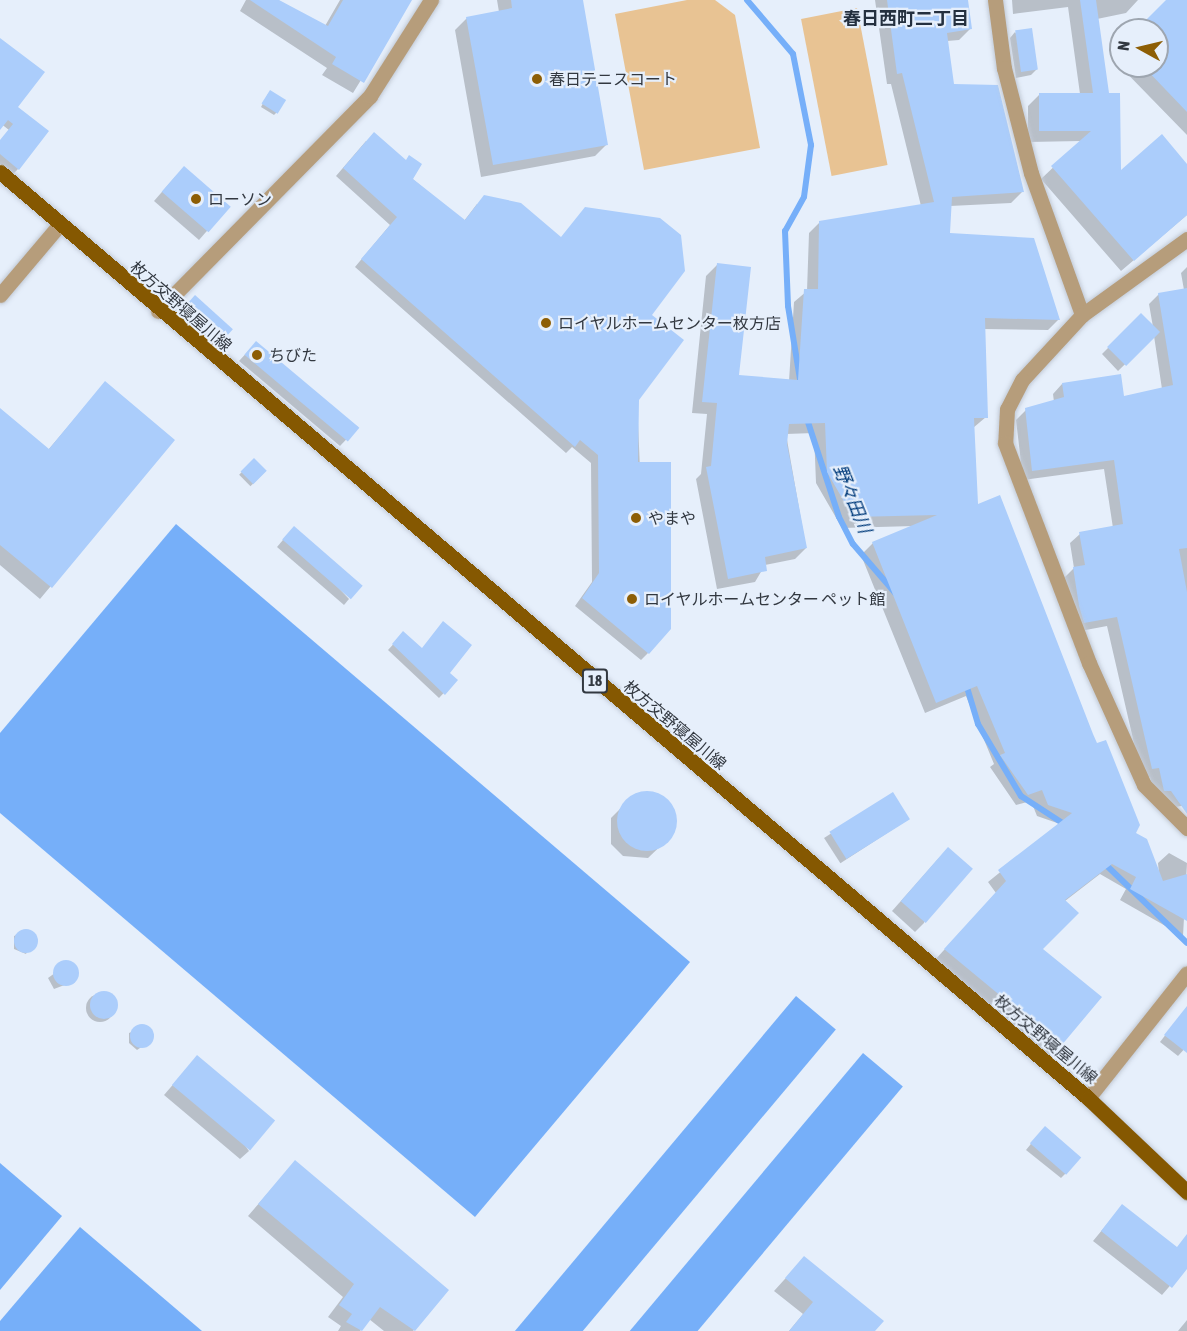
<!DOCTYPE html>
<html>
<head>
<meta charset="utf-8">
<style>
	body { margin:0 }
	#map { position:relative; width:1187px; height:1331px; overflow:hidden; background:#e6effb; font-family:"Asap Condensed","Noto Sans JP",sans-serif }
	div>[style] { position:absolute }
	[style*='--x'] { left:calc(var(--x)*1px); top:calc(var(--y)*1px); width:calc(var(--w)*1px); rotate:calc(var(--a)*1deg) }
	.green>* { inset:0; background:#e8c393; transform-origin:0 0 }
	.water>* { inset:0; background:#76aff9; transform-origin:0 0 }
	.shadow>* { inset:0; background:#0003; transform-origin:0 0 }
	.round { border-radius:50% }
	.stream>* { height:6px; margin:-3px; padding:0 3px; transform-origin:3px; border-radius:3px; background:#76aff9 }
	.building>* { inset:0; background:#abcdfb; transform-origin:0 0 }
	.roads { filter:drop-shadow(0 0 2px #c2cad6) drop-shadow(0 0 2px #c2cad6) }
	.minor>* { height:15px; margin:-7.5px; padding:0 7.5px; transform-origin:7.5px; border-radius:7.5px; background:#b69d7b }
	.major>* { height:15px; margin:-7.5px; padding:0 7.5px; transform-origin:7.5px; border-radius:7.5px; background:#855801 }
	.dots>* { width:16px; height:16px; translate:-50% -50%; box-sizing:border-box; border:3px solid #e6effb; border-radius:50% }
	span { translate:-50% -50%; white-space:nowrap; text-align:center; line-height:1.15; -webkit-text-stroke:4.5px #e6effb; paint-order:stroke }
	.shield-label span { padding:2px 4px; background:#e6effb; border:2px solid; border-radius:4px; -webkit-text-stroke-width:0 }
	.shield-label { font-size:15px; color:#323840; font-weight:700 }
	.poi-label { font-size:16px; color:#323840 }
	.left { translate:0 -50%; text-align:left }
	.street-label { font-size:16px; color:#323840 }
	.neighbourhood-label { font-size:18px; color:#24303f; font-weight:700 }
	.water-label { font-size:18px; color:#003b7b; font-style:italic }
	.north { position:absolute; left:1109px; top:18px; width:60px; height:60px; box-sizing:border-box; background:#e6effb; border:2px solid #9ea6b0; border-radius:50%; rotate:278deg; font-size:16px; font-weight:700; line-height:24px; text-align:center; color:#323840 }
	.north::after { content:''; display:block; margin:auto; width:21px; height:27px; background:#8d5e05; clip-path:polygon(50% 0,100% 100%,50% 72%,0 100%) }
</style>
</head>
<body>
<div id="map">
	<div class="green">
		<i style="clip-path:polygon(687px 0,715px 0,735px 15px,760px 148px,644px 170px,615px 14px)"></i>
		<i style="left:857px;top:8px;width:160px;height:57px;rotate:79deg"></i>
	</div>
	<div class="water">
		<i style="clip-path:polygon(176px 524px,690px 962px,475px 1217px,0 813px,0 733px)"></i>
		<i style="left:796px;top:996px;width:52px;height:439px;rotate:40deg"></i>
		<i style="left:863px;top:1053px;width:52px;height:364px;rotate:40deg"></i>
		<i style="clip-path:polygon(0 1163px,62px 1216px,0 1290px)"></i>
		<i style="clip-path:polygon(80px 1227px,202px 1331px,0 1331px,0 1321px)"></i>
	</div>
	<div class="shadow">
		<i style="clip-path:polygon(246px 0,278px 0,325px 26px,340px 0,410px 0,353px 93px,322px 75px,327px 68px,240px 11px)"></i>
		<i style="clip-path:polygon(497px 0,581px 0,607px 144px,595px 156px,481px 177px,455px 30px,467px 18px,499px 12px)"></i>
		<i style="clip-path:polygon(875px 0,966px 0,970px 29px,959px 40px,947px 41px,953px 86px,1022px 192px,1011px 203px,950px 206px,948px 234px,1059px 319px,1048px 330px,984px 329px,986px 417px,973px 428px,977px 506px,1134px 833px,1159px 874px,1158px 863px,1169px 853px,1187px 863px,1183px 936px,1120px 900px,1126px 889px,1100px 874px,1065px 901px,1041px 949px,1060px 1045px,1049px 1056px,934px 961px,996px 893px,988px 882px,1060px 824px,1037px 816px,1031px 801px,1016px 805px,990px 767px,994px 764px,966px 696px,925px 713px,861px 555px,873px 543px,914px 526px,842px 528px,816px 483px,814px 433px,786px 434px,806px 548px,795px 559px,765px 565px,755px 582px,717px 589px,696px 479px,701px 474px,707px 414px,692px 413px,706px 276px,717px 265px,738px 377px,789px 381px,794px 302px,807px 291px,809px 233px,820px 222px,921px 206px,891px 84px,887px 84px)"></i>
		<i style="clip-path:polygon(1012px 0,1138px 0,1126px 13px,1097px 19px,1119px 173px,1187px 165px,1187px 215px,1121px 271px,1041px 179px,1081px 141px,1028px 142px,1028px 106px,1039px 95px,1080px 94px,1068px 7px,1013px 14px)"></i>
		<i style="clip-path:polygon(1169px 0,1187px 0,1187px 135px,1111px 57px,1121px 47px,1121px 66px,1157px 66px,1157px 30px,1138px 30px)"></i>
		<i style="clip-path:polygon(1015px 32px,1037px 69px,1031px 75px,1016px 78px,1010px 38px)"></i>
		<i style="clip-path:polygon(0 40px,16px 107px,18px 169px,13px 174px,0 164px,0 141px,9px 130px,0 123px)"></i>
		<i style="clip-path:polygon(268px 94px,277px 112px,274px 115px,261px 107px)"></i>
		<i style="clip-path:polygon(366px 141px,464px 221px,477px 204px,650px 316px,637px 400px,648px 653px,641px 660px,575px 606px,592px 582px,591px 463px,572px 447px,566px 453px,355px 267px,390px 225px,336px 176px)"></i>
		<i style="clip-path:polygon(175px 177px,228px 207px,199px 240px,154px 201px)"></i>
		<i style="clip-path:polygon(1187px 267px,1187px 805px,1164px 809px,1155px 800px,1150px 777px,1142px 778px,1107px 626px,1075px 632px,1064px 578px,1074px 568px,1070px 543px,1080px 534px,1113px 528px,1104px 469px,1023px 480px,1016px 420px,1026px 410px,1054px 402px,1053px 394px,1062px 384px,1122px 397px,1162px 389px,1154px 336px,1118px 371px,1102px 354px,1141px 315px,1153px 327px,1149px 304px,1159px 294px,1184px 290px,1181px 273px)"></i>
		<i style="left:195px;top:297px;width:48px;height:23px;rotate:42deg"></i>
		<i style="clip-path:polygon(251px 348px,358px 427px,340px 446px,239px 361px)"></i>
		<i style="clip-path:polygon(105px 383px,173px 440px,40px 599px,0 565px,0 410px,48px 450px)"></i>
		<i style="left:254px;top:460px;width:16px;height:21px;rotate:45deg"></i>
		<i style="clip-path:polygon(288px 534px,349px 599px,344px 605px,277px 547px)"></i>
		<i style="clip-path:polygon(399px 638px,456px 680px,439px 698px,388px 650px)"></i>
		<i style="left:892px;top:794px;width:30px;height:81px;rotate:57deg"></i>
		<i style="clip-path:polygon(634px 795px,660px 795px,676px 817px,672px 835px,648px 858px,623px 856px,611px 844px,611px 818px)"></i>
		<i style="clip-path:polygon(939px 858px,924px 923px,915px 932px,892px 911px)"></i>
		<i style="clip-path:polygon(27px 931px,35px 936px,26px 954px,14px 949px,14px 936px)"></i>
		<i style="clip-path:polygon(69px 963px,76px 970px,75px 981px,54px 989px,48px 978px)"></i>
		<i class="round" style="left:86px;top:994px;width:28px;height:28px"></i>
		<i style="clip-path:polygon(1187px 1007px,1187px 1046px,1178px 1056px,1160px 1042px)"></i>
		<i style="clip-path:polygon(145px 1027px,152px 1040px,137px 1050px,129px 1043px,129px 1033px)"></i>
		<i style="clip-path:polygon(189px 1066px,249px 1151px,240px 1159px,164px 1095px)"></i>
		<i style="clip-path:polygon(1039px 1134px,1066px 1173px,1061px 1178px,1026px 1150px)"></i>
		<i style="clip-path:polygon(295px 1162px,447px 1290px,413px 1331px,384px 1331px,369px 1319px,360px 1331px,338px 1331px,341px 1326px,328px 1317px,343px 1297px,248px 1216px)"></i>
		<i style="clip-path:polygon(1122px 1206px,1176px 1249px,1187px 1245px,1187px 1266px,1162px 1295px,1093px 1241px)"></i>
		<i style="clip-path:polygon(804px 1258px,873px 1331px,789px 1331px,803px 1314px,774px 1291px)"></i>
		<i style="clip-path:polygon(1187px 1320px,1187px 1331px,1178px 1331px)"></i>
	</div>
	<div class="stream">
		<i style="--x:747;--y:0;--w:71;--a:49.6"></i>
		<i style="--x:793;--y:54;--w:93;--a:78.8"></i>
		<i style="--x:811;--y:145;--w:52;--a:97.7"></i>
		<i style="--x:804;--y:197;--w:39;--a:119"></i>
		<i style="--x:785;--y:231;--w:75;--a:87.7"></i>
		<i style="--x:788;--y:306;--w:74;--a:80.7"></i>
		<i style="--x:806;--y:416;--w:106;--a:71.9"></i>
		<i style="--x:839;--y:517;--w:30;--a:63"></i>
		<i style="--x:853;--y:544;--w:66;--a:49.3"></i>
		<i style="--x:966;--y:684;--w:42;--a:73.3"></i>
		<i style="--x:978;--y:724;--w:84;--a:59.2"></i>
		<i style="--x:1021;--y:796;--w:55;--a:33.1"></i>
		<i style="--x:1104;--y:863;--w:115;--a:43.9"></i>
	</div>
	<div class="building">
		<i style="clip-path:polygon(250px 0,279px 0,328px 26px,343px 0,412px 0,364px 83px,332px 64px,336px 57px)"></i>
		<i style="clip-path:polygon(511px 0,583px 0,608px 145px,493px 165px,466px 17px,512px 8px)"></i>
		<i style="clip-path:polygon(887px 0,968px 0,972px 29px,947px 33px,954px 84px,998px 85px,1024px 192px,952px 197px,950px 233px,1034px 238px,1060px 320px,985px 318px,988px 418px,974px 418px,978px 504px,1000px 495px,1093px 734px,1097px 743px,1106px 740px,1140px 825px,1136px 833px,1147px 839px,1163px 881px,1187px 874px,1187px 921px,1130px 889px,1136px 877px,1112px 864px,1065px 900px,1079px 913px,1043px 949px,1102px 997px,1061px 1046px,944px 949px,1006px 881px,998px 870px,1072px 813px,1048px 805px,1042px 790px,1028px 795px,1000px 755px,1005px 753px,977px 686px,936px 703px,872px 542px,937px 515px,853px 517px,827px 472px,825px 423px,789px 424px,787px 444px,807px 548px,765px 557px,767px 571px,728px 579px,706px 467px,711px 466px,717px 403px,702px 402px,717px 263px,751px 267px,739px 375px,798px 380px,804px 289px,818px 289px,819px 221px,934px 202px,902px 73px,897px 74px)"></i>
		<i style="clip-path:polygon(1080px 0,1096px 0,1109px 93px,1120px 93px,1121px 170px,1162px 134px,1187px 164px,1187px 215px,1134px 261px,1051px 166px,1091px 131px,1039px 131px,1039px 93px,1093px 93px)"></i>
		<i style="clip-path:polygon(1166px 0,1187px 0,1187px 112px,1143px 66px,1157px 66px,1157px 30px,1136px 30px)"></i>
		<i style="left:1032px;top:28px;width:42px;height:17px;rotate:82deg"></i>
		<i style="clip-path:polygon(0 38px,45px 72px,18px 107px,49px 131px,19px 170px,0 154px,0 140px,13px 124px,8px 120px,0 130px)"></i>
		<i style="left:270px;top:90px;width:19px;height:16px;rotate:32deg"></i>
		<i style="clip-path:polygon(374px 132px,406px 160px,409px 155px,422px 164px,413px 179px,465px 220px,484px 195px,521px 203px,561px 237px,585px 207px,660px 218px,681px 235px,685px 271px,652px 315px,684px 340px,639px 400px,638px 462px,671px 462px,671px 629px,649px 654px,582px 598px,599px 573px,598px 455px,580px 440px,575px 447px,361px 259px,397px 217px,343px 168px)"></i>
		<i style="left:184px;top:166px;width:62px;height:34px;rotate:41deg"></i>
		<i style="clip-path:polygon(1187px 288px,1187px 548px,1179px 549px,1187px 592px,1187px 814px,1171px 791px,1164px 791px,1159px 768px,1152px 769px,1117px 617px,1084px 623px,1079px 606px,1073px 567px,1085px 565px,1079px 532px,1123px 524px,1114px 460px,1032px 471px,1025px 408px,1064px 397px,1062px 383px,1121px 374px,1124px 396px,1173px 385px,1158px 293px)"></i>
		<i style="left:195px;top:295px;width:51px;height:16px;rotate:42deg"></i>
		<i style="left:1141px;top:313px;width:27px;height:48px;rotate:45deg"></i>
		<i style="left:256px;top:341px;width:135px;height:18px;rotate:40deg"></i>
		<i style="clip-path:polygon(105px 381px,175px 440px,52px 588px,0 545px,0 408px,49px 449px)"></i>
		<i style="left:254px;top:458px;width:18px;height:19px;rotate:45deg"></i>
		<i style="left:294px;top:526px;width:91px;height:18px;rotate:41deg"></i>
		<i style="clip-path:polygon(443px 621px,472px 645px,450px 673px,458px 680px,445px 695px,392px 644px,403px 631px,422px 648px)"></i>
		<i class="round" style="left:617px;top:791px;width:60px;height:60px"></i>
		<i style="left:893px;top:792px;width:32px;height:75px;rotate:58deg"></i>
		<i style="left:948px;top:847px;width:33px;height:72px;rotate:41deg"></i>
		<i class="round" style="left:14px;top:929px;width:24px;height:24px"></i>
		<i class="round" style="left:53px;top:960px;width:26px;height:26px"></i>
		<i class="round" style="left:90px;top:991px;width:28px;height:28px"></i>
		<i style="clip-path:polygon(1187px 1006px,1187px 1053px,1164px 1035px)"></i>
		<i class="round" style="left:130px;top:1024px;width:24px;height:24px"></i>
		<i style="left:197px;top:1055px;width:102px;height:39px;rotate:40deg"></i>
		<i style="left:1045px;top:1126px;width:48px;height:23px;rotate:41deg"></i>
		<i style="clip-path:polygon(295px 1160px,449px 1290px,415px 1331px,380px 1307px,362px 1331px,346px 1322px,352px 1314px,339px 1305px,354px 1284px,258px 1204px)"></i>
		<i style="clip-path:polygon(1122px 1204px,1177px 1247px,1187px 1234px,1187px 1269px,1172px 1288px,1101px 1231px)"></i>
		<i style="clip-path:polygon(804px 1256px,884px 1321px,875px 1331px,789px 1331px,813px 1302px,785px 1278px)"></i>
	</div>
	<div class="roads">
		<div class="minor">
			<i style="--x:995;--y:0;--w:69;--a:82.5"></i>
			<i style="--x:1004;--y:68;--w:108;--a:75.6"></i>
			<i style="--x:1031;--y:173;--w:151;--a:70.2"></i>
			<i style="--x:1187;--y:239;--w:130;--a:144.1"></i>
			<i style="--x:1082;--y:315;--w:88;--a:132.7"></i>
			<i style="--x:1022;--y:380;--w:33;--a:117"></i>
			<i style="--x:1007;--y:409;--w:34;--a:93"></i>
			<i style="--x:1005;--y:443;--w:235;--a:69.1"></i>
			<i style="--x:1089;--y:663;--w:134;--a:65.7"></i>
			<i style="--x:1144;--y:785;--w:61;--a:45"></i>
			<i style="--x:0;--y:295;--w:93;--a:-49.8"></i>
			<i style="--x:158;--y:311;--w:302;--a:-45.4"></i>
			<i style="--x:370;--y:96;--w:114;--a:-57.6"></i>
			<i style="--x:1088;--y:1098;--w:159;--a:-51.6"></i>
		</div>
		<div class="major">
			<i style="--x:0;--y:172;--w:1429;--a:40.4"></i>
			<i style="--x:1088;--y:1098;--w:137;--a:43.5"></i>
		</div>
	</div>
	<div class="dots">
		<i style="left:537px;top:79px;background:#8d5e05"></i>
		<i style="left:196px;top:199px;background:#8d5e05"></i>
		<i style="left:546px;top:323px;background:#8d5e05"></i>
		<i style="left:257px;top:355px;background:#8d5e05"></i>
		<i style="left:636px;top:518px;background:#8d5e05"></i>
		<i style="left:632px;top:599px;background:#8d5e05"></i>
	</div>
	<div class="shield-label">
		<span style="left:595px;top:681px">18</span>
	</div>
	<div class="poi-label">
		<span class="left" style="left:549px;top:79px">春日テニスコート</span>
		<span class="left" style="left:208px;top:199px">ローソン</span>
		<span class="left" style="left:558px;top:323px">ロイヤルホームセンター枚方店</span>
		<span class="left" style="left:269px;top:355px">ちびた</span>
		<span class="left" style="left:648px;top:518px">やまや</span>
		<span class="left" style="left:644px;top:599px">ロイヤルホームセンター ペット館</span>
	</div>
	<div class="street-label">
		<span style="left:181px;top:306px;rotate:41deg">枚方交野寝屋川線</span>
		<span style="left:675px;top:725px;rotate:40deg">枚方交野寝屋川線</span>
		<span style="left:1046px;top:1039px;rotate:40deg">枚方交野寝屋川線</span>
	</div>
	<div class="neighbourhood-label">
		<span style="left:906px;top:19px">春日西町二丁目</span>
	</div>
	<div class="water-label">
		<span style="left:852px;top:499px;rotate:68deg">野々田川</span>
	</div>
	<div class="north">N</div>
</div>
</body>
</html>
